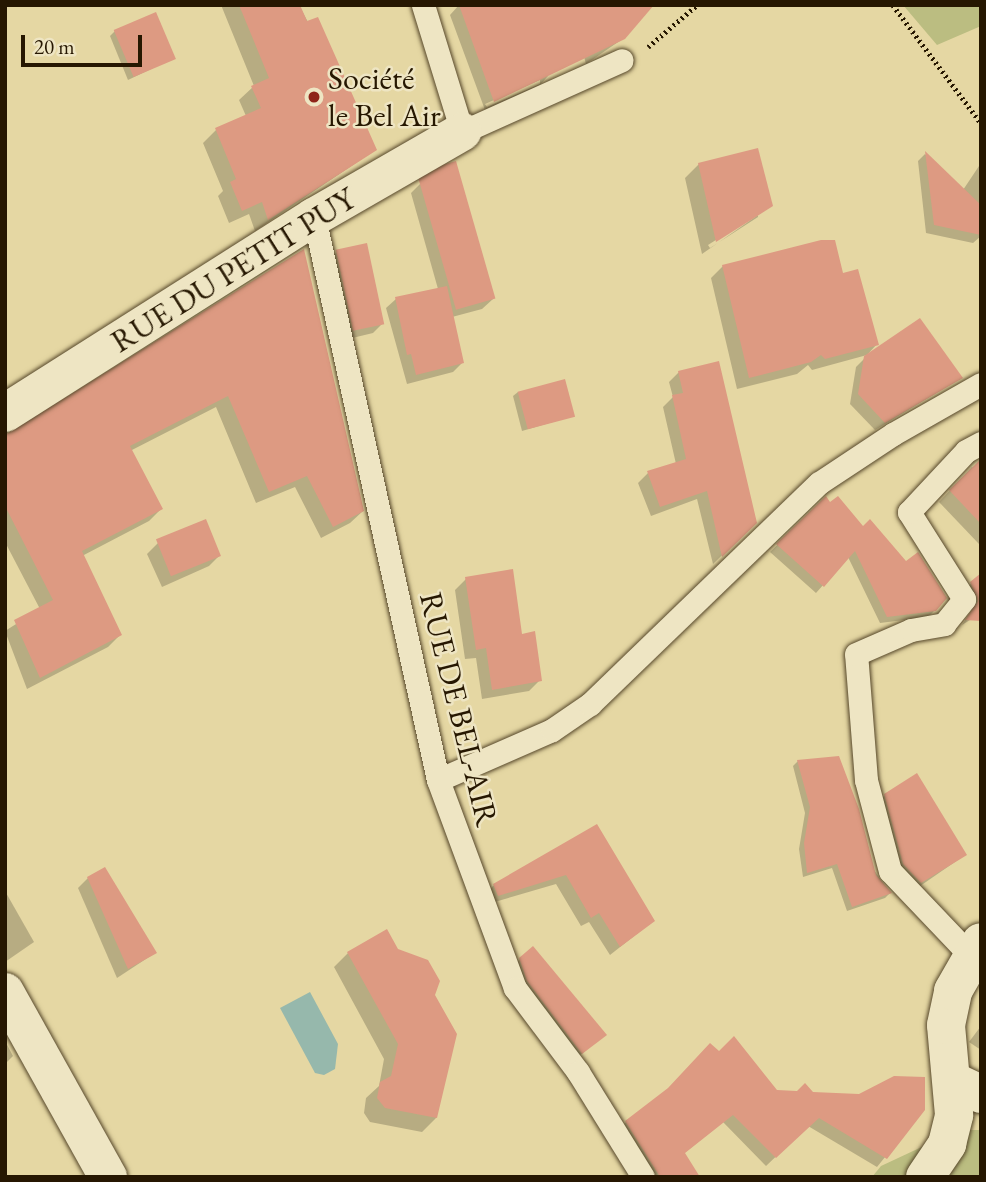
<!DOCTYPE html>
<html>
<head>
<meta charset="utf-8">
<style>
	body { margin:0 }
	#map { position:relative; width:986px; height:1182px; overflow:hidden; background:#e5d7a3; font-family:"EB Garamond",serif }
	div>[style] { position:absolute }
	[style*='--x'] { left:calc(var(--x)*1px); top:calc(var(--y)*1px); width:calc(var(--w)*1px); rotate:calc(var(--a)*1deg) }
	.green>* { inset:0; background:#bbbd81 }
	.water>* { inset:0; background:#96b8ac }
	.shadow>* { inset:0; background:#0003 }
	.building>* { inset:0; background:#dd9a82; transform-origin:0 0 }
	.path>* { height:4.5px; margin-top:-2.25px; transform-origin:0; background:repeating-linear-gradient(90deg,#261701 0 2px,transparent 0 5.5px) }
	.roads { filter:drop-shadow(0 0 2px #56472a) drop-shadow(0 0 2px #56472a) }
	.lane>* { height:23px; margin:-11.5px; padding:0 11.5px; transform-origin:11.5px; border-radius:11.5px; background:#eee5c3 }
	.street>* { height:38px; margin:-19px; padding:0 19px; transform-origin:19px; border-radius:19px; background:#eee5c3 }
	.secondary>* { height:38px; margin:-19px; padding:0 19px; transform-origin:19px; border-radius:19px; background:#eee5c3 }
	.dots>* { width:19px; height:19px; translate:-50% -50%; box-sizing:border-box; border:4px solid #eee5c3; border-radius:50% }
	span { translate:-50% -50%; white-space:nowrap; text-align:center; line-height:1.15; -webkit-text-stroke:5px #eee5c3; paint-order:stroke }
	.poi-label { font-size:32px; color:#261701 }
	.left { translate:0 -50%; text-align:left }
	.street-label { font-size:32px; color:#261701 }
	.frame { position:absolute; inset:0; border:7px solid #261701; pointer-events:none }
	.scale { position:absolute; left:21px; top:35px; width:121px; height:32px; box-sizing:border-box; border:4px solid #261701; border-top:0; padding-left:9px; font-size:21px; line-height:24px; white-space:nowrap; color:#261701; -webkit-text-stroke:5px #eee5c3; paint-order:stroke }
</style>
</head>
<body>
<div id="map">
	<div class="green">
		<i style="clip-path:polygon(903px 5px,981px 5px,981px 26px,937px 45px)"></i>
		<i style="clip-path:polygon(958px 1130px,981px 1130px,981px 1177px,872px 1177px,881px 1166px)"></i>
	</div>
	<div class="water">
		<i style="clip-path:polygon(310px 992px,338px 1044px,335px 1069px,324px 1075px,315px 1073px,280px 1008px)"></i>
	</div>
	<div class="shadow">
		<i style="clip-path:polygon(221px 5px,299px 5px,375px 150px,255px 231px,249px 214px,229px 223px,218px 196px,223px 191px,203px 143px,216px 130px,246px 116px,239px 100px,254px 86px)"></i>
		<i style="clip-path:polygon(evenodd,459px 5px,523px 5px,548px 76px,539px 86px,485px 110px,450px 15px,459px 5px,540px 80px,540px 84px,487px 107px,485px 104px,540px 80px)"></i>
		<i style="clip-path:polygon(570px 5px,624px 38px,586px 64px)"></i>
		<i style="clip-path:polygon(115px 31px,174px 58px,128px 80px,110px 36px)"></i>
		<i style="clip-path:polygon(925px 154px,963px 190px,981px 163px,981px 236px,973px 243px,926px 233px,918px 161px)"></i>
		<i style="clip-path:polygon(evenodd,699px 164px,771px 206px,702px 254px,685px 178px,699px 164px,758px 213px,758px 217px,710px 248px,708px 245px,758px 213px)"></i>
		<i style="clip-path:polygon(421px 183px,493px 299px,482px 309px,452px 317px,462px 363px,453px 372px,407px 384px,386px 308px,396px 299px,438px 289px,411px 193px)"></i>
		<i style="clip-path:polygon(303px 252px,363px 511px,350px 523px,321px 538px,295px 487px,256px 503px,216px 407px,130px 451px,161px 509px,149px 521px,82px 556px,120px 635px,108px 647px,27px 689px,5px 631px,40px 609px,5px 542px,5px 434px,17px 433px)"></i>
		<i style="clip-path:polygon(337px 252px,382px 324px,373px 333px,344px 340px,327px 262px)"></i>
		<i style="clip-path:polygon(723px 266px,841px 276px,877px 344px,867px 355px,812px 370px,808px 365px,797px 374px,737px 389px,711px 278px)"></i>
		<i style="clip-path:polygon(867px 356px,961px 378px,875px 430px,850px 404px,856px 367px)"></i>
		<i style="clip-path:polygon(679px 372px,755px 523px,713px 564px,697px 499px,651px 516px,638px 483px,648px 473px,676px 464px,663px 407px,673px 397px,669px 382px)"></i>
		<i style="clip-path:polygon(518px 392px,573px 416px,522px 431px,513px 396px)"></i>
		<i style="clip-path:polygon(972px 467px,981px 476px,979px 544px,939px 502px)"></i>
		<i style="clip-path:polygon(825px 499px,935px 610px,928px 617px,880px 623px,848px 557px,816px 593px,770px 552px)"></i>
		<i style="clip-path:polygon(158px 543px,219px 556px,209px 566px,162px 587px,147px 554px)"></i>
		<i style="clip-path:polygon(981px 575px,981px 613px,962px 625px,974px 607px,966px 588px)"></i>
		<i style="clip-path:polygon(466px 579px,520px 636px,540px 680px,529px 691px,482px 699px,476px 658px,465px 659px,455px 590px)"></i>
		<i style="clip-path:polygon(798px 761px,890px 893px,885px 898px,847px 911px,832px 868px,803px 877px,799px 849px,805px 813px,793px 766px)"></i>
		<i style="clip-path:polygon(885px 795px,965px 855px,910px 893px,874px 806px)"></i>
		<i style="clip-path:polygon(596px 827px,653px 921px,610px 955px,589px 922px,581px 926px,556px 884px,488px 904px,484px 895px,494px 885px)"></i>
		<i style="clip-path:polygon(88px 878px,155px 953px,117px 978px,78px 888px)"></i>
		<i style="clip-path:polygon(5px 891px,34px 942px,5px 962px)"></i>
		<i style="clip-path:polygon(397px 951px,433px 996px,436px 1118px,422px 1132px,370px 1122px,364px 1113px,366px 1098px,379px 1086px,384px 1059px,334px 967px,348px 953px)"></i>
		<i style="clip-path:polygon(520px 959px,604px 1035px,572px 1062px,510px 969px)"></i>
		<i style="clip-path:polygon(981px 1026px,981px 1050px,969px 1042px)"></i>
		<i style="clip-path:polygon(5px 1041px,13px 1056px,5px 1064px)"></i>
		<i style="clip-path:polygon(777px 1092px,923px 1110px,877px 1167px,808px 1126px,766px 1166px,723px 1122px,683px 1154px,698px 1177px,645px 1177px,617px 1131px,626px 1122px)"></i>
	</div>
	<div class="building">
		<i style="clip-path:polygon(239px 5px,300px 5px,307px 21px,318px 17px,377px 150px,268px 220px,262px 202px,242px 211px,230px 182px,236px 179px,215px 128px,261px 108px,251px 86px,269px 78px)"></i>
		<i style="clip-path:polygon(459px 5px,654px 5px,625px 39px,494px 102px)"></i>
		<i style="left:156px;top:12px;width:51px;height:46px;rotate:67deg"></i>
		<i style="clip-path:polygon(758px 148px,773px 206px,716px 242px,698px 163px)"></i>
		<i style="clip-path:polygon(925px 151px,981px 205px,981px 235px,934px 225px)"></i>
		<i style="left:456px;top:161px;width:143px;height:41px;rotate:74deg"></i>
		<i style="clip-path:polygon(821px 240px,835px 240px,843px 273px,858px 269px,879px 345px,825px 359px,821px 355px,811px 362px,749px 378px,722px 265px)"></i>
		<i style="left:367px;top:243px;width:83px;height:32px;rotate:78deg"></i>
		<i style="clip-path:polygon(304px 249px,364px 511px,333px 527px,307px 476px,269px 492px,228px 396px,130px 446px,163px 509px,82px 551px,122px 635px,40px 678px,14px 620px,53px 600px,5px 506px,5px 435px)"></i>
		<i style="clip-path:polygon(447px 286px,464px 363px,416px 375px,411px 354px,407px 355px,395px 297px)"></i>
		<i style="clip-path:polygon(920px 318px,963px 378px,885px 423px,858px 394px,864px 356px)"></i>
		<i style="clip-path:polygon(719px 361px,757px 523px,722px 557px,707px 491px,660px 507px,647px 471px,686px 459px,672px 395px,683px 393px,678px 371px)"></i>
		<i style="left:565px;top:379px;width:39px;height:49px;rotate:75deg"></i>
		<i style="clip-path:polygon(981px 459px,981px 524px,949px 490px)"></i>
		<i style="clip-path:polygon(826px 496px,830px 502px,838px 496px,863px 526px,870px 519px,906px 561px,918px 552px,947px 598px,936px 611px,887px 617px,855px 551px,824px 587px,776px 544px)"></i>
		<i style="left:206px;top:519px;width:40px;height:54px;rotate:68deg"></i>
		<i style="clip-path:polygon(513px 569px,522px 634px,535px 631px,542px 681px,492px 690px,486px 648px,476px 650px,465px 577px)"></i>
		<i style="clip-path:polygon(981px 573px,981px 621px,965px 620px,978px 601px,970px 582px)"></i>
		<i style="clip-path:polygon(839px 756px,859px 809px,876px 875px,892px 893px,852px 907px,837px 864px,807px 873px,804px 843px,810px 807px,797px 760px)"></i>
		<i style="clip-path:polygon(917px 773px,967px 855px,921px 883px,903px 864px,884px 794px)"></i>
		<i style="clip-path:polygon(597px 824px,655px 921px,620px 947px,599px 913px,591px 918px,566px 875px,498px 896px,493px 884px)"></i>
		<i style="clip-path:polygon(105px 867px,157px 953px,128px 969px,87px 877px)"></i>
		<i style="clip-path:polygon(387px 929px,398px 949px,428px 960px,440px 981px,435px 995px,457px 1034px,437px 1118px,385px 1108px,377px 1098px,380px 1082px,391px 1076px,398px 1044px,347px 952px)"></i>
		<i style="clip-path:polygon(533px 946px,607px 1035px,582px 1054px,527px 981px,519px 958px)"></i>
		<i style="clip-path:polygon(734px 1036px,777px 1090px,797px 1091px,805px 1083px,813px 1092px,859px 1094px,894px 1076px,925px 1077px,925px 1110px,887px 1159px,819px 1118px,776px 1158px,733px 1115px,685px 1153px,700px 1177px,660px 1177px,625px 1121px,668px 1088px,710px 1043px,719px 1051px)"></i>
	</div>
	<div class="path">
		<i style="--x:893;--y:5;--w:147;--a:53.3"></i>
		<i style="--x:648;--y:47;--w:65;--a:-40.6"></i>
	</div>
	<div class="roads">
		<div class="lane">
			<i style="--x:423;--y:5;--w:133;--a:72.9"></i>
			<i style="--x:462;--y:132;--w:175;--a:-24.2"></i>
			<i style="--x:314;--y:217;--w:576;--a:77.58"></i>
			<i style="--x:438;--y:780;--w:222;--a:69.7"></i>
			<i style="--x:515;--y:988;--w:105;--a:53.1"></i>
			<i style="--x:578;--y:1072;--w:123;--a:58.2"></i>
			<i style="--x:438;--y:780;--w:124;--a:-23.7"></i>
			<i style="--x:552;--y:730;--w:46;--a:-34.4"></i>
			<i style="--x:590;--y:704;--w:318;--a:-44"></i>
			<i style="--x:819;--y:483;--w:89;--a:-33.5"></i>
			<i style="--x:893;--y:434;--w:101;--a:-29.6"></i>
			<i style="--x:971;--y:956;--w:117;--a:-133.6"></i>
			<i style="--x:890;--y:871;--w:94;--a:-104.8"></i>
			<i style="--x:866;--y:780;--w:126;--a:-94.5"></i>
			<i style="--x:856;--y:654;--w:60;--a:-23.6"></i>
			<i style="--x:911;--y:630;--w:34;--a:-10"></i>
			<i style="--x:944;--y:624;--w:32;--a:-51"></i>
			<i style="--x:964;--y:599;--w:103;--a:-122.3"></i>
			<i style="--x:909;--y:512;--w:83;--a:-46.9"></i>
			<i style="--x:966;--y:451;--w:17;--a:-28"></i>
		</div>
		<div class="street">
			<i style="--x:5;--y:413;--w:366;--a:-32.4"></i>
			<i style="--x:314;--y:217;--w:171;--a:-29.9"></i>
			<i style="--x:953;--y:1081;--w:31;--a:25"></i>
		</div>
		<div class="secondary">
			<i style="--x:5;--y:992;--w:212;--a:60.9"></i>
			<i style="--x:925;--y:1177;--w:40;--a:-56"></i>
			<i style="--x:947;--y:1144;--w:30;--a:-76"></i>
			<i style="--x:954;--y:1115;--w:90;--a:-95.1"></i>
			<i style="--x:946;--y:1025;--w:35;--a:-78"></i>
			<i style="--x:953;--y:991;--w:56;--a:-60.3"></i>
		</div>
	</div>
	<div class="dots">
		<i style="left:314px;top:97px;background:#8f2418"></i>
	</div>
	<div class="poi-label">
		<span class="left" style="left:328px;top:97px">Société<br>le Bel Air</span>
	</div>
	<div class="street-label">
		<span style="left:233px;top:270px;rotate:-32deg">RUE DU PETIT PUY</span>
		<span style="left:459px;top:709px;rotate:76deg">RUE DE BEL-AIR</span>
	</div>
	<div class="frame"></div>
	<div class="scale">20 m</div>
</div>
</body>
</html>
